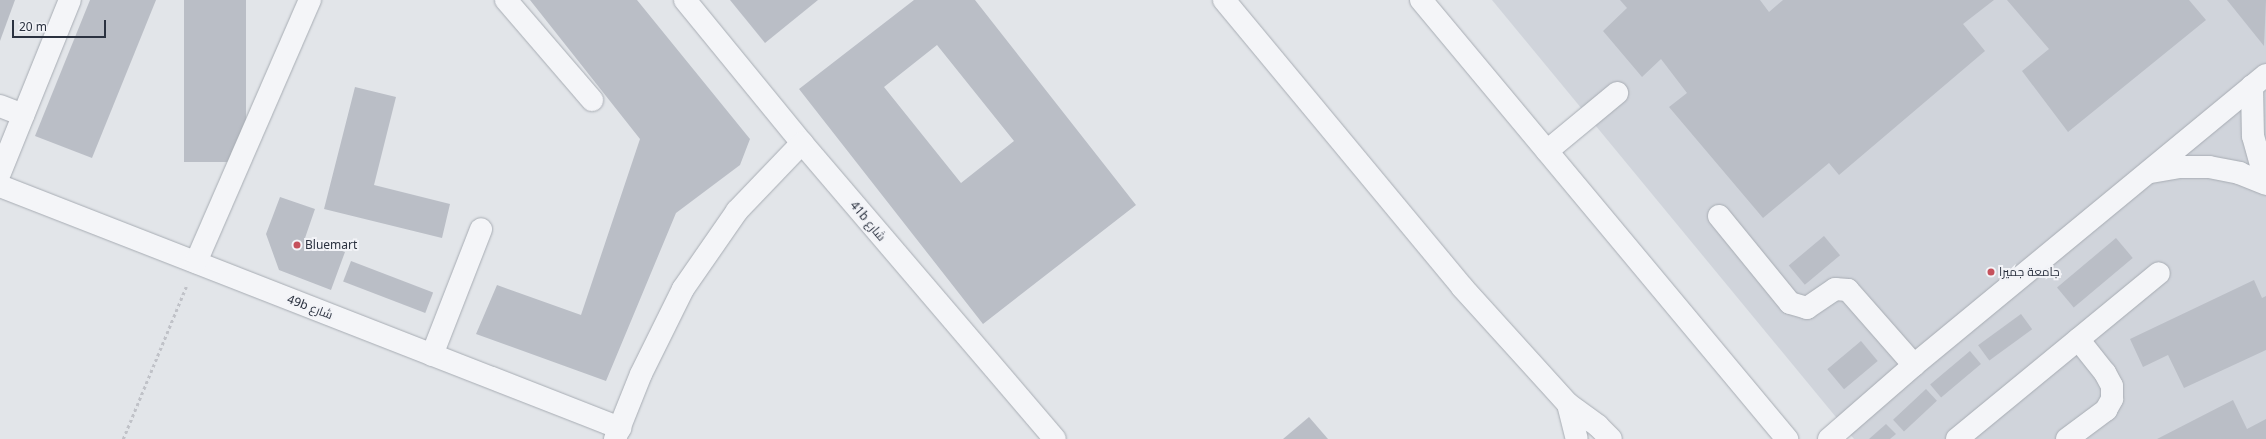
<!DOCTYPE html>
<html>
<head>
<meta charset="utf-8">
<style>
	body { margin:0 }
	#map { position:relative; width:2266px; height:439px; overflow:hidden; background:#e2e5e9; font-family:"Noto Sans",Cairo,sans-serif }
	div>[style] { position:absolute }
	[style*='--x'] { left:calc(var(--x)*1px); top:calc(var(--y)*1px); width:calc(var(--w)*1px); rotate:calc(var(--a)*1deg) }
	.built>* { inset:0; background:#d0d4db }
	.building>* { inset:0; background:#babec6; transform-origin:0 0 }
	.path>* { height:2.5px; margin-top:-1.25px; transform-origin:0; background:repeating-linear-gradient(90deg,#c0c2c8 0 3px,transparent 0 6px) }
	.roads { filter:drop-shadow(0 0 1px #a7acb3) drop-shadow(0 0 1px #a7acb3) }
	.minor>* { height:22px; margin:-11px; padding:0 11px; transform-origin:11px; border-radius:11px; background:#f4f5f8 }
	.dots>* { width:11px; height:11px; translate:-50% -50%; box-sizing:border-box; border:2px solid #f2f3f7; border-radius:50% }
	span { translate:-50% -50%; white-space:nowrap; text-align:center; line-height:1.15; -webkit-text-stroke:4px #f2f3f7; paint-order:stroke }
	.street-label { font-size:12px; color:#2b3240 }
	.poi-label { font-size:12px; color:#2b3240 }
	.left { translate:0 -50%; text-align:left }
	.scale { position:absolute; left:12px; top:20px; width:94px; height:18px; box-sizing:border-box; border:2px solid #2b3240; border-top:0; padding-left:5px; font-size:12px; line-height:14px; white-space:nowrap; color:#2b3240; -webkit-text-stroke:3px #f2f3f7; paint-order:stroke }
</style>
</head>
<body>
<div id="map">
	<div class="built">
		<i style="clip-path:polygon(1492px 0,2266px 0,2266px 439px,1854px 439px)"></i>
	</div>
	<div class="building">
		<i style="clip-path:polygon(0 0,15px 0,0 41px)"></i>
		<i style="clip-path:polygon(90px 0,156px 0,92px 158px,35px 136px)"></i>
		<i style="left:184px;top:0;width:62px;height:162px"></i>
		<i style="clip-path:polygon(530px 0,637px 0,750px 139px,740px 165px,676px 213px,606px 381px,476px 334px,497px 285px,581px 315px,640px 139px)"></i>
		<i style="clip-path:polygon(730px 0,818px 0,765px 43px)"></i>
		<i style="clip-path:polygon(evenodd,914px 0,975px 0,1136px 205px,983px 324px,799px 89px,914px 0,937px 45px,1014px 141px,961px 183px,884px 87px,937px 45px)"></i>
		<i style="clip-path:polygon(1620px 0,1760px 0,1769px 12px,1783px 0,1994px 0,1963px 24px,1985px 51px,1839px 175px,1829px 163px,1763px 218px,1669px 107px,1687px 93px,1661px 59px,1642px 77px,1603px 31px,1627px 8px)"></i>
		<i style="clip-path:polygon(2007px 0,2189px 0,2206px 20px,2068px 132px,2022px 71px,2049px 49px)"></i>
		<i style="clip-path:polygon(2227px 0,2266px 0,2264px 46px)"></i>
		<i style="clip-path:polygon(355px 87px,396px 97px,374px 185px,450px 204px,442px 238px,324px 209px)"></i>
		<i style="clip-path:polygon(280px 197px,315px 209px,305px 238px,345px 252px,331px 290px,279px 270px,266px 234px)"></i>
		<i style="left:1824px;top:236px;width:25px;height:46px;rotate:50deg"></i>
		<i style="left:2116px;top:238px;width:26px;height:77px;rotate:50deg"></i>
		<i style="left:351px;top:261px;width:88px;height:22px;rotate:21deg"></i>
		<i style="clip-path:polygon(2254px 280px,2262px 298px,2266px 296px,2266px 350px,2184px 388px,2168px 355px,2143px 367px,2130px 339px)"></i>
		<i style="left:2021px;top:314px;width:19px;height:53px;rotate:54deg"></i>
		<i style="left:1861px;top:341px;width:26px;height:44px;rotate:50deg"></i>
		<i style="left:1970px;top:351px;width:17px;height:52px;rotate:50deg"></i>
		<i style="left:1926px;top:389px;width:16px;height:45px;rotate:47deg"></i>
		<i style="clip-path:polygon(2233px 400px,2247px 429px,2266px 419px,2266px 439px,2157px 439px)"></i>
		<i style="clip-path:polygon(1309px 417px,1328px 439px,1283px 439px)"></i>
		<i style="clip-path:polygon(1886px 424px,1896px 434px,1890px 439px,1869px 439px)"></i>
	</div>
	<div class="path">
		<i style="--x:123;--y:439;--w:165;--a:-67.5"></i>
	</div>
	<div class="roads">
		<div class="minor">
			<i style="--x:506;--y:0;--w:132;--a:49.3"></i>
			<i style="--x:685;--y:0;--w:185;--a:50.7"></i>
			<i style="--x:802;--y:143;--w:389;--a:49.5"></i>
			<i style="--x:1224;--y:0;--w:373;--a:50.3"></i>
			<i style="--x:1462;--y:287;--w:158;--a:47.8"></i>
			<i style="--x:1568;--y:404;--w:37;--a:36"></i>
			<i style="--x:1598;--y:426;--w:18;--a:45"></i>
			<i style="--x:1421;--y:0;--w:572;--a:50.18"></i>
			<i style="--x:2252;--y:86;--w:50;--a:88.9"></i>
			<i style="--x:2253;--y:136;--w:49;--a:74.5"></i>
			<i style="--x:0;--y:106;--w:25;--a:21"></i>
			<i style="--x:1547;--y:151;--w:91;--a:-39.6"></i>
			<i style="--x:2151;--y:172;--w:28;--a:-10"></i>
			<i style="--x:2179;--y:167;--w:30;--a:0"></i>
			<i style="--x:2209;--y:167;--w:31;--a:11"></i>
			<i style="--x:2239;--y:173;--w:29;--a:22"></i>
			<i style="--x:0;--y:173;--w:187;--a:-68"></i>
			<i style="--x:0;--y:186;--w:666;--a:21.32"></i>
			<i style="--x:1719;--y:216;--w:112;--a:50.8"></i>
			<i style="--x:1790;--y:303;--w:18;--a:16"></i>
			<i style="--x:1807;--y:308;--w:34;--a:-34"></i>
			<i style="--x:1835;--y:289;--w:13;--a:4"></i>
			<i style="--x:1848;--y:290;--w:100;--a:48.7"></i>
			<i style="--x:196;--y:262;--w:286;--a:-66.5"></i>
			<i style="--x:432;--y:355;--w:135;--a:-68.7"></i>
			<i style="--x:1568;--y:404;--w:36;--a:76"></i>
			<i style="--x:615;--y:439;--w:70;--a:-68.2"></i>
			<i style="--x:641;--y:374;--w:95;--a:-63.7"></i>
			<i style="--x:683;--y:289;--w:95;--a:-55.3"></i>
			<i style="--x:737;--y:211;--w:94;--a:-46.3"></i>
			<i style="--x:1829;--y:439;--w:113;--a:-41"></i>
			<i style="--x:1914;--y:365;--w:456;--a:-39.5"></i>
			<i style="--x:1957;--y:439;--w:261;--a:-39.4"></i>
			<i style="--x:2067;--y:439;--w:49;--a:-36.6"></i>
			<i style="--x:2106;--y:410;--w:13;--a:-61"></i>
			<i style="--x:2112;--y:399;--w:13;--a:-90"></i>
			<i style="--x:2112;--y:386;--w:15;--a:-118"></i>
			<i style="--x:2105;--y:373;--w:43;--a:-128.5"></i>
		</div>
	</div>
	<div class="dots">
		<i style="left:297px;top:245px;background:#c5515c"></i>
		<i style="left:1991px;top:272px;background:#c5515c"></i>
	</div>
	<div class="street-label">
		<span style="left:868px;top:221px;rotate:50deg">41b شارع</span>
		<span style="left:310px;top:307px;rotate:21deg">49b شارع</span>
	</div>
	<div class="poi-label">
		<span class="left" style="left:305px;top:245px">Bluemart</span>
		<span class="left" style="left:1999px;top:272px">جامعة جميرا</span>
	</div>
	<div class="scale">20 m</div>
</div>
</body>
</html>
